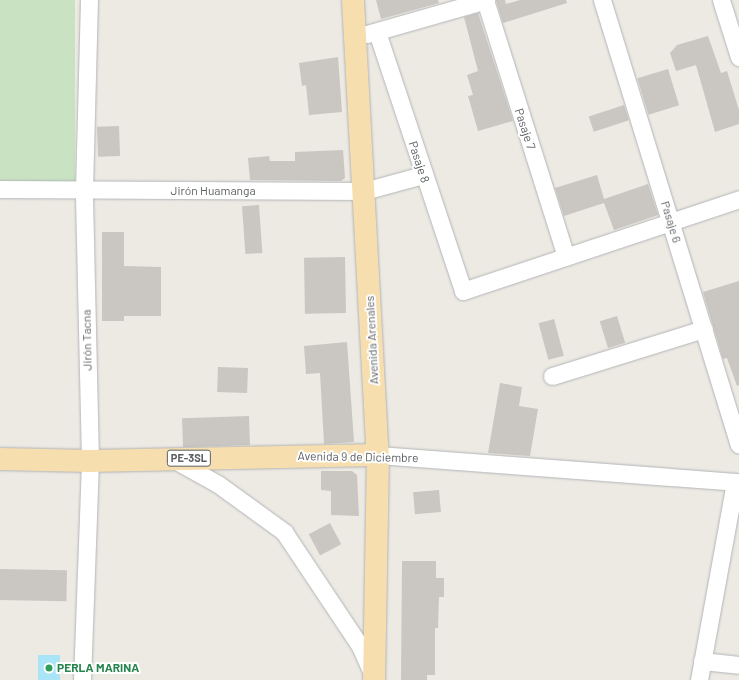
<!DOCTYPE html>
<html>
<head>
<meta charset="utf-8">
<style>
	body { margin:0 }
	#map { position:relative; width:739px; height:680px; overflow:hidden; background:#ede9e3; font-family:Barlow,sans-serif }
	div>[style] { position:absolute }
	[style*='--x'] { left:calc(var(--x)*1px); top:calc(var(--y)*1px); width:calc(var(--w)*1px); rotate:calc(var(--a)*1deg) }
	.green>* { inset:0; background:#c8e2c2; transform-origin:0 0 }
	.water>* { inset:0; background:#a9e4f7; transform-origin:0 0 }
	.building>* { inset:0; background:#cac6c2; transform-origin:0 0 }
	.roads { filter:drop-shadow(0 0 1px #b1b5b7) drop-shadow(0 0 1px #b1b5b7) }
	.minor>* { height:17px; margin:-8.5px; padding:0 8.5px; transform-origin:8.5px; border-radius:8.5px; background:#fff }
	.major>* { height:22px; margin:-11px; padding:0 11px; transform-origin:11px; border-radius:11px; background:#f7deae }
	.dots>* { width:11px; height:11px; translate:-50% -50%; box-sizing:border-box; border:2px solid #fff; border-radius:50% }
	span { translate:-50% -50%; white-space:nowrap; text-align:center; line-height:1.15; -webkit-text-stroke:4px #fff; paint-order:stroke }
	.shield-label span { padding:1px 3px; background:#fff; border:1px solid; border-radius:3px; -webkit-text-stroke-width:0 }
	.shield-label { font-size:11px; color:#5c6063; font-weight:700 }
	.street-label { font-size:12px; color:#5c6063 }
	.leisure-label { font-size:12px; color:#27864d; font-weight:700 }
	.left { translate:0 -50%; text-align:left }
</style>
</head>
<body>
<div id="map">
	<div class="green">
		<i style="left:0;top:0;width:75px;height:182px"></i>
	</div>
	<div class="water">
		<i style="left:38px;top:655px;width:22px;height:25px"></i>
	</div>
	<div class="building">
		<i style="clip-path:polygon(376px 0,438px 0,439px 3px,381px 19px)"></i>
		<i style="clip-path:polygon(496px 0,505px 0,506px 4px,520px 0,566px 0,567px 3px,503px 23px)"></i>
		<i style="clip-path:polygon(478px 13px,513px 121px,478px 131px,468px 96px,473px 95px,467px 75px,478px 71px,464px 17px)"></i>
		<i style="clip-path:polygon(708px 36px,721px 73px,727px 71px,739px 110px,739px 124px,715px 132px,696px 65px,676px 71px,670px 53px,677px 45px)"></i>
		<i style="clip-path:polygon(338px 57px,342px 112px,309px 115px,306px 85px,302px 86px,299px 63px)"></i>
		<i style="left:668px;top:69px;width:38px;height:32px;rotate:73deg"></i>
		<i style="left:624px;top:105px;width:16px;height:37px;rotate:72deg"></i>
		<i style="left:119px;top:126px;width:30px;height:22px;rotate:88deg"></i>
		<i style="clip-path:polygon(343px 150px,345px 178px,341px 181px,250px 180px,248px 158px,269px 156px,270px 161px,295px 161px,295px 152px)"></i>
		<i style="clip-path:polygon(597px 175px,604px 199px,648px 184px,658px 215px,614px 230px,604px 203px,564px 216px,555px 188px)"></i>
		<i style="left:259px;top:205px;width:48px;height:17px;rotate:86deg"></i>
		<i style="clip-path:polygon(102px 232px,124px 232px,124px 266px,161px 267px,161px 316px,124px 316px,124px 321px,102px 321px)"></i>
		<i style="left:345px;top:257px;width:56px;height:41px;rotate:89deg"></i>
		<i style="clip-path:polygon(739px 281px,739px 385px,737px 386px,727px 358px,723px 359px,703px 292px)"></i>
		<i style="left:617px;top:316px;width:28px;height:18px;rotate:73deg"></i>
		<i style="left:554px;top:319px;width:38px;height:16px;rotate:75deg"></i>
		<i style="clip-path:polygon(347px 342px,354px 442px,324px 444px,320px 373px,306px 374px,304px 346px)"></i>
		<i style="left:218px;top:367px;width:30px;height:25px;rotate:2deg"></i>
		<i style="clip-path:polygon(500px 383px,522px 387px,519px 406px,538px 409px,530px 456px,488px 453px)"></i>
		<i style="left:249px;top:416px;width:29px;height:67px;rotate:88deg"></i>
		<i style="clip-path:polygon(321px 471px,352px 471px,357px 475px,359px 516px,331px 515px,331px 491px,321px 490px)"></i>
		<i style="left:439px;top:490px;width:22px;height:26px;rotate:85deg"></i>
		<i style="left:330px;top:523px;width:24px;height:24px;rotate:62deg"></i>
		<i style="clip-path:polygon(402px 561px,436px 561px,436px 578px,444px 578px,444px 597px,439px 597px,438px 628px,435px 628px,435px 675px,427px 675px,427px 680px,401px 680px)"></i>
		<i style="left:0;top:569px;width:67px;height:31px;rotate:1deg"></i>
	</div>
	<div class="roads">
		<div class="minor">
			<i style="--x:485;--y:0;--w:269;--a:72.5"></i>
			<i style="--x:602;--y:0;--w:465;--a:72.9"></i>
			<i style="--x:721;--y:0;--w:60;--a:72.5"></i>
			<i style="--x:377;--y:32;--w:273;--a:71.6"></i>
			<i style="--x:463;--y:291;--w:291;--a:-18.4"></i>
			<i style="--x:367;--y:34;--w:124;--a:-15.9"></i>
			<i style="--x:0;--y:189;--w:364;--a:0.3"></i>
			<i style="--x:364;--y:191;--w:61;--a:-15.2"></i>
			<i style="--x:552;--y:376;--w:159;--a:-17.2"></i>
			<i style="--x:378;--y:455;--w:362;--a:4.3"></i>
			<i style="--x:173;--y:459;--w:51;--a:29.1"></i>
			<i style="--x:218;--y:484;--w:82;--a:36"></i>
			<i style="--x:284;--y:532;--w:137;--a:56.3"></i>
			<i style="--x:360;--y:646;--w:32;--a:66"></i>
			<i style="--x:702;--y:661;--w:37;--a:6"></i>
			<i style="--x:82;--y:680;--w:219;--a:-87.9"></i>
			<i style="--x:90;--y:461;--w:271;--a:-91.3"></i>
			<i style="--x:84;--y:190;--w:190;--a:-88.5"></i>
			<i style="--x:699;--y:680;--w:201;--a:-79.7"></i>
		</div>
		<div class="major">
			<i style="--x:353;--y:0;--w:456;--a:86.9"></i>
			<i style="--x:378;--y:455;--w:225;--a:91"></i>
			<i style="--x:0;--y:459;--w:90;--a:1.3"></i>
			<i style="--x:90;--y:461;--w:288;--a:-1.2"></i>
		</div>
	</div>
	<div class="dots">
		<i style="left:49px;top:668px;background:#2e9e5b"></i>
	</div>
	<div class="shield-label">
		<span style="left:189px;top:458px">PE-3SL</span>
	</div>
	<div class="street-label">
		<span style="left:525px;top:129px;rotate:72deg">Pasaje 7</span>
		<span style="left:419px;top:162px;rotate:72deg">Pasaje 8</span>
		<span style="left:213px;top:191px">Jirón Huamanga</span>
		<span style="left:671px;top:222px;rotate:73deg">Pasaje 6</span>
		<span style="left:87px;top:340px;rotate:-91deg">Jirón Tacna</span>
		<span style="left:372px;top:340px;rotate:-93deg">Avenida Arenales</span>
		<span style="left:358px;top:457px;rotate:1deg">Avenida 9 de Diciembre</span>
	</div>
	<div class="leisure-label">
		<span class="left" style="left:57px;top:668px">PERLA MARINA</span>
	</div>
</div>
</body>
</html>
